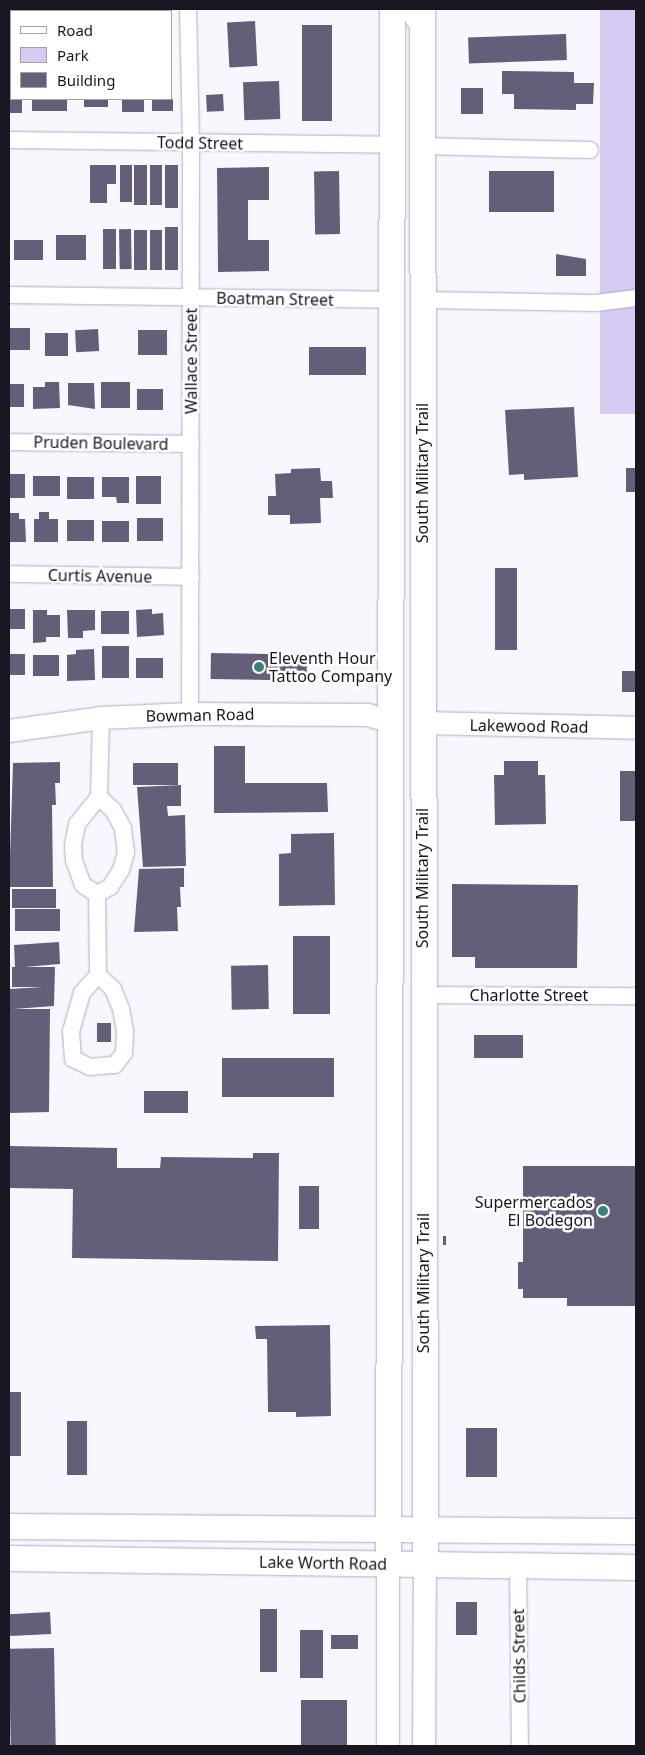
<!DOCTYPE html>
<html>
<head>
<meta charset="utf-8">
<style>
	body { margin:0 }
	#map { position:relative; width:645px; height:1755px; overflow:hidden; background:#f9f7fd; font-family:"Noto Sans",sans-serif }
	div>[style] { position:absolute }
	[style*='--x'] { left:calc(var(--x)*1px); top:calc(var(--y)*1px); width:calc(var(--w)*1px); rotate:calc(var(--a)*1deg) }
	.green>* { inset:0; background:#d7cbf4; transform-origin:0 0 }
	.building>* { inset:0; background:#655e79; transform-origin:0 0 }
	.roads { filter:drop-shadow(0 0 1px #b3a9c8) drop-shadow(0 0 1px #b3a9c8) }
	.street>* { height:16px; margin:-8px; padding:0 8px; transform-origin:8px; border-radius:8px; background:#fff }
	.secondary>* { height:22px; margin:-11px; padding:0 11px; transform-origin:11px; border-radius:11px; background:#fff }
	.primary>* { height:25px; margin:-12.5px; padding:0 12.5px; transform-origin:12.5px; border-radius:12.5px; background:#fff }
	.dots>* { width:14px; height:14px; translate:-50% -50%; box-sizing:border-box; border:2px solid #fff; border-radius:50% }
	span { translate:-50% -50%; white-space:nowrap; text-align:center; line-height:1.15; -webkit-text-stroke:5px #fff; paint-order:stroke }
	.street-label { font-size:16px; color:#1a1621 }
	.poi-label { font-size:16px; color:#1a1621 }
	.left { translate:0 -50%; text-align:left }
	.right { translate:-100% -50%; text-align:right }
	.frame { position:absolute; inset:0; border:10px solid #1a1621; pointer-events:none }
	.legend { position:absolute; left:10px; top:10px; width:162px; height:90px; box-sizing:border-box; background:#fff; border:1px solid #a3a2a6; margin:0; padding:6px 9px; list-style:none; font-size:15px; color:#1a1621 }
	.legend li { display:flex; align-items:center; gap:10px; height:25px }
	.legend b { width:25px; border:1px solid #a3a2a6 }
</style>
</head>
<body>
<div id="map">
	<div class="green">
		<i style="left:600px;top:9px;width:36px;height:405px"></i>
	</div>
	<div class="building">
		<i style="left:9px;top:20px;width:2px;height:37px"></i>
		<i style="left:255px;top:21px;width:45px;height:28px;rotate:87deg"></i>
		<i style="left:302px;top:25px;width:30px;height:96px"></i>
		<i style="left:566px;top:34px;width:26px;height:98px;rotate:88deg"></i>
		<i style="clip-path:polygon(502px 71px,574px 72px,574px 83px,594px 83px,593px 104px,576px 104px,576px 110px,514px 109px,514px 94px,502px 94px)"></i>
		<i style="clip-path:polygon(9px 74px,11px 99px,22px 99px,22px 113px,9px 113px)"></i>
		<i style="left:279px;top:81px;width:38px;height:36px;rotate:88deg"></i>
		<i style="left:483px;top:88px;width:26px;height:22px;rotate:90deg"></i>
		<i style="left:223px;top:94px;width:17px;height:17px;rotate:87deg"></i>
		<i style="left:32px;top:99px;width:35px;height:12px"></i>
		<i style="left:84px;top:99px;width:24px;height:8px"></i>
		<i style="left:122px;top:99px;width:22px;height:13px"></i>
		<i style="left:152px;top:99px;width:21px;height:12px"></i>
		<i style="clip-path:polygon(90px 165px,116px 165px,116px 184px,107px 184px,107px 203px,90px 203px)"></i>
		<i style="left:120px;top:165px;width:12px;height:37px"></i>
		<i style="left:134px;top:165px;width:13px;height:40px"></i>
		<i style="left:150px;top:165px;width:12px;height:40px"></i>
		<i style="left:165px;top:165px;width:13px;height:43px"></i>
		<i style="clip-path:polygon(269px 167px,269px 200px,248px 200px,248px 240px,269px 240px,269px 271px,218px 272px,217px 168px)"></i>
		<i style="left:339px;top:171px;width:63px;height:25px;rotate:89deg"></i>
		<i style="left:489px;top:171px;width:65px;height:41px"></i>
		<i style="left:165px;top:227px;width:13px;height:43px"></i>
		<i style="left:103px;top:229px;width:13px;height:40px"></i>
		<i style="left:131px;top:229px;width:40px;height:12px;rotate:89deg"></i>
		<i style="left:134px;top:230px;width:13px;height:40px"></i>
		<i style="left:150px;top:230px;width:12px;height:40px"></i>
		<i style="left:86px;top:235px;width:25px;height:30px;rotate:90deg"></i>
		<i style="left:14px;top:240px;width:29px;height:20px"></i>
		<i style="clip-path:polygon(556px 254px,586px 259px,586px 276px,556px 276px)"></i>
		<i style="left:9px;top:328px;width:21px;height:22px"></i>
		<i style="left:98px;top:329px;width:22px;height:23px;rotate:87deg"></i>
		<i style="left:138px;top:330px;width:29px;height:25px"></i>
		<i style="left:45px;top:333px;width:23px;height:23px"></i>
		<i style="left:366px;top:347px;width:28px;height:57px;rotate:90deg"></i>
		<i style="clip-path:polygon(45px 382px,59px 382px,60px 408px,33px 409px,33px 387px,45px 387px)"></i>
		<i style="left:130px;top:382px;width:26px;height:29px;rotate:90deg"></i>
		<i style="clip-path:polygon(68px 383px,94px 383px,95px 409px,68px 405px)"></i>
		<i style="left:9px;top:384px;width:15px;height:23px"></i>
		<i style="left:137px;top:389px;width:26px;height:21px"></i>
		<i style="clip-path:polygon(574px 407px,578px 477px,524px 480px,524px 474px,509px 475px,505px 410px)"></i>
		<i style="clip-path:polygon(320px 468px,321px 481px,332px 481px,333px 498px,320px 498px,321px 523px,290px 524px,290px 515px,268px 515px,268px 496px,276px 496px,275px 474px,291px 473px,291px 469px)"></i>
		<i style="left:626px;top:468px;width:10px;height:24px"></i>
		<i style="left:25px;top:474px;width:24px;height:16px;rotate:90deg"></i>
		<i style="left:33px;top:476px;width:27px;height:20px"></i>
		<i style="left:161px;top:476px;width:28px;height:25px;rotate:90deg"></i>
		<i style="left:67px;top:477px;width:27px;height:22px"></i>
		<i style="clip-path:polygon(102px 477px,129px 477px,129px 503px,117px 503px,116px 497px,102px 497px)"></i>
		<i style="clip-path:polygon(39px 512px,49px 512px,49px 519px,58px 519px,58px 542px,34px 542px,34px 519px,39px 519px)"></i>
		<i style="clip-path:polygon(9px 513px,19px 513px,19px 519px,25px 519px,26px 542px,9px 542px)"></i>
		<i style="left:137px;top:518px;width:26px;height:23px"></i>
		<i style="left:67px;top:520px;width:27px;height:21px"></i>
		<i style="left:129px;top:521px;width:21px;height:27px;rotate:90deg"></i>
		<i style="left:495px;top:568px;width:22px;height:82px"></i>
		<i style="left:9px;top:609px;width:16px;height:20px"></i>
		<i style="clip-path:polygon(152px 609px,152px 614px,163px 613px,164px 635px,137px 637px,136px 610px)"></i>
		<i style="clip-path:polygon(33px 610px,47px 610px,47px 615px,60px 615px,60px 637px,46px 637px,46px 642px,33px 643px)"></i>
		<i style="clip-path:polygon(67px 610px,95px 610px,95px 630px,83px 631px,83px 638px,68px 638px)"></i>
		<i style="left:129px;top:611px;width:23px;height:28px;rotate:90deg"></i>
		<i style="left:102px;top:646px;width:27px;height:32px"></i>
		<i style="clip-path:polygon(94px 649px,95px 680px,67px 681px,67px 655px,76px 654px,76px 650px)"></i>
		<i style="left:211px;top:653px;width:96px;height:26px;rotate:1deg"></i>
		<i style="left:9px;top:654px;width:16px;height:21px"></i>
		<i style="left:33px;top:655px;width:26px;height:21px"></i>
		<i style="left:136px;top:658px;width:27px;height:20px"></i>
		<i style="left:622px;top:671px;width:14px;height:21px"></i>
		<i style="clip-path:polygon(214px 746px,245px 746px,245px 783px,327px 783px,328px 812px,214px 813px)"></i>
		<i style="clip-path:polygon(504px 761px,538px 761px,538px 775px,545px 775px,546px 824px,495px 825px,494px 775px,504px 775px)"></i>
		<i style="clip-path:polygon(60px 762px,60px 783px,55px 783px,56px 805px,52px 805px,53px 887px,9px 887px,13px 763px)"></i>
		<i style="left:133px;top:763px;width:45px;height:22px"></i>
		<i style="left:620px;top:771px;width:16px;height:50px"></i>
		<i style="clip-path:polygon(181px 785px,181px 806px,167px 806px,168px 816px,185px 815px,186px 866px,143px 867px,137px 787px)"></i>
		<i style="clip-path:polygon(334px 833px,335px 905px,279px 906px,279px 854px,291px 853px,291px 834px)"></i>
		<i style="clip-path:polygon(184px 868px,184px 887px,180px 887px,181px 907px,177px 907px,178px 931px,134px 932px,139px 869px)"></i>
		<i style="clip-path:polygon(452px 884px,578px 885px,577px 968px,475px 968px,475px 957px,452px 957px)"></i>
		<i style="left:12px;top:889px;width:44px;height:19px"></i>
		<i style="left:60px;top:909px;width:22px;height:45px;rotate:90deg"></i>
		<i style="left:293px;top:936px;width:37px;height:78px"></i>
		<i style="clip-path:polygon(59px 942px,60px 964px,25px 967px,55px 967px,54px 1006px,14px 1009px,50px 1009px,49px 1112px,9px 1113px,9px 989px,43px 987px,12px 987px,12px 967px,15px 967px,14px 945px)"></i>
		<i style="left:268px;top:965px;width:44px;height:37px;rotate:89deg"></i>
		<i style="left:97px;top:1023px;width:14px;height:19px"></i>
		<i style="left:523px;top:1035px;width:23px;height:49px;rotate:90deg"></i>
		<i style="left:222px;top:1058px;width:112px;height:39px"></i>
		<i style="left:188px;top:1091px;width:22px;height:44px;rotate:90deg"></i>
		<i style="clip-path:polygon(9px 1146px,117px 1148px,117px 1168px,160px 1168px,161px 1157px,253px 1158px,253px 1153px,279px 1153px,278px 1261px,72px 1258px,73px 1189px,9px 1188px)"></i>
		<i style="clip-path:polygon(523px 1166px,636px 1166px,636px 1306px,567px 1306px,567px 1298px,523px 1298px,523px 1289px,518px 1289px,518px 1262px,523px 1262px)"></i>
		<i style="left:299px;top:1186px;width:20px;height:43px"></i>
		<i style="left:443px;top:1236px;width:3px;height:9px"></i>
		<i style="clip-path:polygon(330px 1325px,331px 1416px,296px 1417px,296px 1412px,268px 1412px,267px 1339px,256px 1339px,255px 1326px)"></i>
		<i style="left:21px;top:1392px;width:64px;height:12px;rotate:90deg"></i>
		<i style="left:67px;top:1421px;width:20px;height:54px"></i>
		<i style="left:466px;top:1428px;width:31px;height:49px"></i>
		<i style="left:456px;top:1602px;width:21px;height:33px"></i>
		<i style="left:260px;top:1609px;width:17px;height:63px"></i>
		<i style="left:50px;top:1612px;width:22px;height:41px;rotate:87deg"></i>
		<i style="left:300px;top:1630px;width:23px;height:48px"></i>
		<i style="left:331px;top:1635px;width:27px;height:14px"></i>
		<i style="left:54px;top:1648px;width:98px;height:45px;rotate:89deg"></i>
		<i style="left:347px;top:1700px;width:46px;height:46px;rotate:90deg"></i>
	</div>
	<div class="roads">
		<div class="street">
			<i style="--x:188;--y:9;--w:134;--a:88.7"></i>
			<i style="--x:191;--y:143;--w:571;--a:90.1"></i>
			<i style="--x:406;--y:9;--w:27;--a:54"></i>
			<i style="--x:9;--y:140;--w:383;--a:0.7"></i>
			<i style="--x:422;--y:146;--w:168;--a:1.4"></i>
			<i style="--x:9;--y:295;--w:383;--a:0.7"></i>
			<i style="--x:422;--y:300;--w:174;--a:1"></i>
			<i style="--x:596;--y:303;--w:40;--a:-7.1"></i>
			<i style="--x:11;--y:442;--w:180;--a:0.6"></i>
			<i style="--x:9;--y:574;--w:182;--a:0.9"></i>
			<i style="--x:97;--y:894;--w:81;--a:89.3"></i>
			<i style="--x:98;--y:975;--w:24;--a:132"></i>
			<i style="--x:82;--y:993;--w:40;--a:106"></i>
			<i style="--x:71;--y:1031;--w:28;--a:86"></i>
			<i style="--x:73;--y:1059;--w:19;--a:25"></i>
			<i style="--x:90;--y:1067;--w:25;--a:-5"></i>
			<i style="--x:115;--y:1065;--w:15;--a:-53"></i>
			<i style="--x:124;--y:1053;--w:22;--a:-87"></i>
			<i style="--x:125;--y:1031;--w:22;--a:-100"></i>
			<i style="--x:121;--y:1009;--w:22;--a:-112"></i>
			<i style="--x:113;--y:989;--w:21;--a:-137"></i>
			<i style="--x:97;--y:894;--w:17;--a:-147"></i>
			<i style="--x:83;--y:885;--w:27;--a:-110"></i>
			<i style="--x:74;--y:860;--w:15;--a:-94"></i>
			<i style="--x:73;--y:845;--w:21;--a:-79"></i>
			<i style="--x:77;--y:824;--w:35;--a:-51"></i>
			<i style="--x:99;--y:797;--w:79;--a:-88.5"></i>
			<i style="--x:97;--y:894;--w:15;--a:-28"></i>
			<i style="--x:110;--y:887;--w:20;--a:-57"></i>
			<i style="--x:121;--y:870;--w:18;--a:-74"></i>
			<i style="--x:126;--y:853;--w:25;--a:-97"></i>
			<i style="--x:123;--y:828;--w:21;--a:-119"></i>
			<i style="--x:113;--y:810;--w:19;--a:-137"></i>
			<i style="--x:422;--y:995;--w:214;--a:0.3"></i>
			<i style="--x:518;--y:1565;--w:181;--a:89.4"></i>
		</div>
		<div class="secondary">
			<i style="--x:422;--y:723;--w:214;--a:1.3"></i>
			<i style="--x:9;--y:731;--w:93;--a:-8"></i>
			<i style="--x:101;--y:718;--w:89;--a:-2.6"></i>
			<i style="--x:190;--y:714;--w:178;--a:0.3"></i>
			<i style="--x:368;--y:715;--w:24;--a:17"></i>
			<i style="--x:388;--y:1746;--w:182;--a:-90"></i>
			<i style="--x:424;--y:1746;--w:181;--a:-89.7"></i>
		</div>
		<div class="primary">
			<i style="--x:422;--y:9;--w:1556;--a:89.89"></i>
			<i style="--x:9;--y:1526;--w:627;--a:0.46"></i>
			<i style="--x:9;--y:1558;--w:627;--a:0.82"></i>
			<i style="--x:388;--y:1564;--w:1555;--a:-89.85"></i>
		</div>
	</div>
	<div class="dots">
		<i style="left:259px;top:667px;background:#3a8076"></i>
		<i style="left:603px;top:1211px;background:#3a8076"></i>
	</div>
	<div class="street-label">
		<span style="left:200px;top:143px;rotate:1deg">Todd Street</span>
		<span style="left:275px;top:299px;rotate:1deg">Boatman Street</span>
		<span style="left:191px;top:361px;rotate:-90deg">Wallace Street</span>
		<span style="left:101px;top:443px;rotate:1deg">Pruden Boulevard</span>
		<span style="left:422px;top:473px;rotate:-90deg">South Military Trail</span>
		<span style="left:100px;top:576px;rotate:1deg">Curtis Avenue</span>
		<span style="left:200px;top:715px;rotate:-1deg">Bowman Road</span>
		<span style="left:529px;top:726px;rotate:1deg">Lakewood Road</span>
		<span style="left:422px;top:878px;rotate:-90deg">South Military Trail</span>
		<span style="left:529px;top:995px">Charlotte Street</span>
		<span style="left:423px;top:1283px;rotate:-90deg">South Military Trail</span>
		<span style="left:323px;top:1563px;rotate:1deg">Lake Worth Road</span>
		<span style="left:519px;top:1656px;rotate:-91deg">Childs Street</span>
	</div>
	<div class="poi-label">
		<span class="left" style="left:269px;top:667px">Eleventh Hour<br>Tattoo Company</span>
		<span class="right" style="left:593px;top:1211px">Supermercados<br>El Bodegon</span>
	</div>
	<div class="frame"></div>
	<ul class="legend">
	<li><b style="height:6px;background:#fff"></b>Road</li>
	<li><b style="height:14px;background:#d7cbf4"></b>Park</li>
	<li><b style="height:14px;background:#655e79"></b>Building</li>
	</ul>
</div>
</body>
</html>
